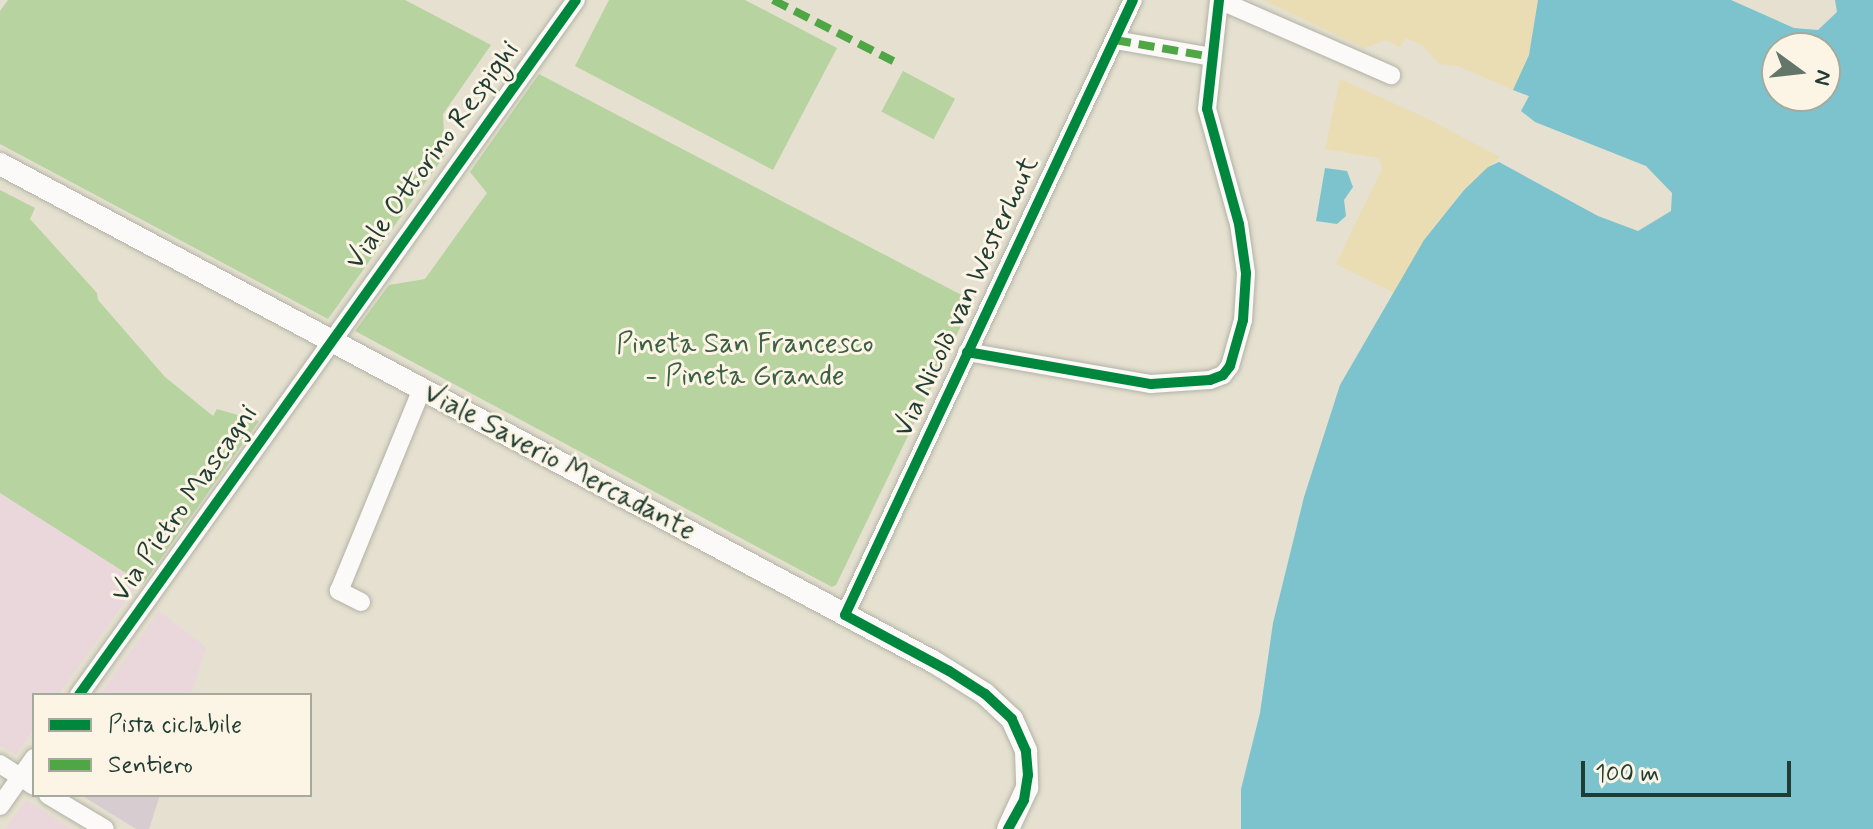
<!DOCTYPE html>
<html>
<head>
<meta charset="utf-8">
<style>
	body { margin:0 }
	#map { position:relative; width:1873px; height:829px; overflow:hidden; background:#e5e0cf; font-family:Mynerve,sans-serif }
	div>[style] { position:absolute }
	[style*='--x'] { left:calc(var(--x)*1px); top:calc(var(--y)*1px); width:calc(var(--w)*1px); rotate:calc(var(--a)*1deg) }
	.built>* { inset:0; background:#ead7dc }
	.industrial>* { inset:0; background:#d7cdd1 }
	.green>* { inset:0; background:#b7d3a0; transform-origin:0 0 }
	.sand>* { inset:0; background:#eaddb4 }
	.water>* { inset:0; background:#7cc3ce }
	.roads { filter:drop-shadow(0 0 2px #b1b2a6) drop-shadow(0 0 2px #b1b2a6) }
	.minor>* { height:18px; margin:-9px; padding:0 9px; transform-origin:9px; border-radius:9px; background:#fbfaf8 }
	.major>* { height:22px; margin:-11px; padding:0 11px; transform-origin:11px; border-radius:11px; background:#fbfaf8 }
	.quiet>* { height:8px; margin-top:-4px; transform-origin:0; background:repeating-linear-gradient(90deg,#4fa644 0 16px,transparent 0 24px) }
	.cycleway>* { height:10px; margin:-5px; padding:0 5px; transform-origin:5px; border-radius:5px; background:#00873e }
	span { translate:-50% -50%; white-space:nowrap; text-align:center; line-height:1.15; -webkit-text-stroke:6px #fcf5e5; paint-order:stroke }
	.street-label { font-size:28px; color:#1f3d34 }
	.park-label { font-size:28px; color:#3c6046 }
	.legend { position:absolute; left:32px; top:693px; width:280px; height:104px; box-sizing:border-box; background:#fcf5e5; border:2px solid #a4ab9e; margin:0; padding:10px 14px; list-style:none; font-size:24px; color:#1f3d34 }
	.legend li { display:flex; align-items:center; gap:16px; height:40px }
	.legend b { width:40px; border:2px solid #a4ab9e }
	.north { position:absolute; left:1761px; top:32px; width:80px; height:80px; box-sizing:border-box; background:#fcf5e5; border:2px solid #a4ab9e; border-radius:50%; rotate:105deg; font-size:22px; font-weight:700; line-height:32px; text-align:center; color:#1f3d34 }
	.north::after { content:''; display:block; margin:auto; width:28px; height:36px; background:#64766a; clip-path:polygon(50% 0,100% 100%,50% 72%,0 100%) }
	.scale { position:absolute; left:1581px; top:761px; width:210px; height:36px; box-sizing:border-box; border:4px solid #1f3d34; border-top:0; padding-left:10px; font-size:24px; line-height:28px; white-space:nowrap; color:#1f3d34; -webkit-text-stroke:6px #fcf5e5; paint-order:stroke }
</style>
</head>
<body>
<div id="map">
	<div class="built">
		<i style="clip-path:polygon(0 493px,139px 582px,58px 695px,34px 695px,34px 729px,16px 755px,0 746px)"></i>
		<i style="clip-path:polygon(159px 611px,206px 647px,191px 695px,100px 695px)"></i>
		<i style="clip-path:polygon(26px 800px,72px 829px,5px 829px)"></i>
	</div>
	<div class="industrial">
		<i style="clip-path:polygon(81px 795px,160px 795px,149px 829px,136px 829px)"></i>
	</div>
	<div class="green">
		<i style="clip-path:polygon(8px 0,405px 0,491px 45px,443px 114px,445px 155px,328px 319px,0 144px,0 11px)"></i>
		<i style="clip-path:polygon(609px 0,745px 0,837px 48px,773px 170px,575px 66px)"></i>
		<i style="left:903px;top:71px;width:59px;height:46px;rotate:28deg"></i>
		<i style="clip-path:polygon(539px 74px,973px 301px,836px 585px,832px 587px,355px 331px,389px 285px,425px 279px,458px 233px,487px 193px,470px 172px)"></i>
		<i style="clip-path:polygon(0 190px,35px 208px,30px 219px,97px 293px,98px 300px,165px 377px,213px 416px,217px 409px,259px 421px,143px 584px,0 493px)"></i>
	</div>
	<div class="sand">
		<i style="clip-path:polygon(1263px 0,1538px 0,1529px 55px,1513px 90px,1458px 66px,1439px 64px,1422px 45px,1406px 38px,1400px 47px,1386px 40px,1364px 48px)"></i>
		<i style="clip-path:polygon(1340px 79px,1424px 117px,1500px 157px,1462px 191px,1424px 240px,1396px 294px,1336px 264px,1382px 169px,1379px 158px,1325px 149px)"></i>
	</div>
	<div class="water">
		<i style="clip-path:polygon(evenodd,1538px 0,1731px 0,1794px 28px,1818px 30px,1837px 12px,1835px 0,1873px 0,1873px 829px,1241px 829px,1241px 789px,1260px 713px,1273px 623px,1304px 497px,1340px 385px,1424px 240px,1464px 190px,1488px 167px,1499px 162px,1598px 216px,1638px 231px,1671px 211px,1672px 193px,1646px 166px,1535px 122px,1521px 111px,1529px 96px,1513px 90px,1529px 55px,1538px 0,1825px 48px,1825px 96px,1777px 96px,1777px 48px,1825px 48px)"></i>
		<i style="clip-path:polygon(1325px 168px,1347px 171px,1353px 187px,1344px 200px,1346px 216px,1337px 224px,1316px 221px)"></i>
	</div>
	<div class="roads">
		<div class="minor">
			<i style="--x:1219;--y:0;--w:188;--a:23.6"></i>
			<i style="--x:1115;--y:40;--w:98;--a:9.9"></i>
			<i style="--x:967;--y:352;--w:187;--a:9.9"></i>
			<i style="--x:1151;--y:384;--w:59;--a:-3.9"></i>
			<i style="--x:1210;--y:380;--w:14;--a:-21"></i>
			<i style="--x:1223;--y:375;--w:11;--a:-52"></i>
			<i style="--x:1230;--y:366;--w:48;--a:-74.2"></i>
			<i style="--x:1243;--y:320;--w:47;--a:-86.3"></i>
			<i style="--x:1246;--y:273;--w:49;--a:-98.1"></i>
			<i style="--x:1239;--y:224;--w:119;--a:-105.5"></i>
			<i style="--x:1207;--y:109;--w:110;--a:-83.7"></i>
			<i style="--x:361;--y:602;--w:25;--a:-153"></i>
			<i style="--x:339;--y:591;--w:218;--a:-67.7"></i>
			<i style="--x:845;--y:615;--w:679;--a:-64.91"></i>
			<i style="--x:79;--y:695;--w:854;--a:-54.43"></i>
			<i style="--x:0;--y:764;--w:40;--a:32.9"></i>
			<i style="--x:48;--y:795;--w:66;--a:30.8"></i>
			<i style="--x:0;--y:806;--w:59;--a:-54.7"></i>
		</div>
		<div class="major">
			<i style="--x:0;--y:164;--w:1058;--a:28.07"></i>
			<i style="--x:934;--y:662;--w:60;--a:32.1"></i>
			<i style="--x:985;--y:694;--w:37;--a:43"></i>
			<i style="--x:1012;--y:719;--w:35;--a:66"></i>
			<i style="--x:1026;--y:751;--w:37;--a:88"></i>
			<i style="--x:1027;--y:788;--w:45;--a:114.9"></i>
		</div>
	</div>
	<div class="quiet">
		<i style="--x:773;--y:0;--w:135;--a:26.9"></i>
		<i style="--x:1115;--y:40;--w:98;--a:9.9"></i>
	</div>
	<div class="cycleway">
		<i style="--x:967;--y:352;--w:187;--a:9.9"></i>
		<i style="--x:1151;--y:384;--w:59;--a:-3.9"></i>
		<i style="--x:1210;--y:380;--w:14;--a:-21"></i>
		<i style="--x:1223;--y:375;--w:11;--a:-52"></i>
		<i style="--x:1230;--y:366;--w:48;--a:-74.2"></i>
		<i style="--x:1243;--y:320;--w:47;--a:-86.3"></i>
		<i style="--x:1246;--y:273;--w:49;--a:-98.1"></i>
		<i style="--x:1239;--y:224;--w:119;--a:-105.5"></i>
		<i style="--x:1207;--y:109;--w:110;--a:-83.7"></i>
		<i style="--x:79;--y:695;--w:854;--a:-54.43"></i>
		<i style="--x:1008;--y:829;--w:33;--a:-61"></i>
		<i style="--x:1024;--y:800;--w:25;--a:-81"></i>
		<i style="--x:1028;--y:775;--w:24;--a:-95"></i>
		<i style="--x:1026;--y:751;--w:35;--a:-114"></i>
		<i style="--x:1012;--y:719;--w:37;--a:-137"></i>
		<i style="--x:985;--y:694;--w:43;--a:-147.4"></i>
		<i style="--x:949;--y:671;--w:118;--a:-151.7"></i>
		<i style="--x:845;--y:615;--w:679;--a:-64.91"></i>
	</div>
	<div class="street-label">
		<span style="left:433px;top:156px;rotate:-54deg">Viale Ottorino Respighi</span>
		<span style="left:967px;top:297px;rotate:-65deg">Via Nicolò van Westerhout</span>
		<span style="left:559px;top:463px;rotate:28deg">Viale Saverio Mercadante</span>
		<span style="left:185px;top:504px;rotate:-55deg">Via Pietro Mascagni</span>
	</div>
	<div class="park-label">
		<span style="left:745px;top:361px">Pineta San Francesco<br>- Pineta Grande</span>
	</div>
	<ul class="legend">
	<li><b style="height:10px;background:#00873e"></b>Pista ciclabile</li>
	<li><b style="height:10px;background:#4fa644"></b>Sentiero</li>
	</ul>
	<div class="north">N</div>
	<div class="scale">100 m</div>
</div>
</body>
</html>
